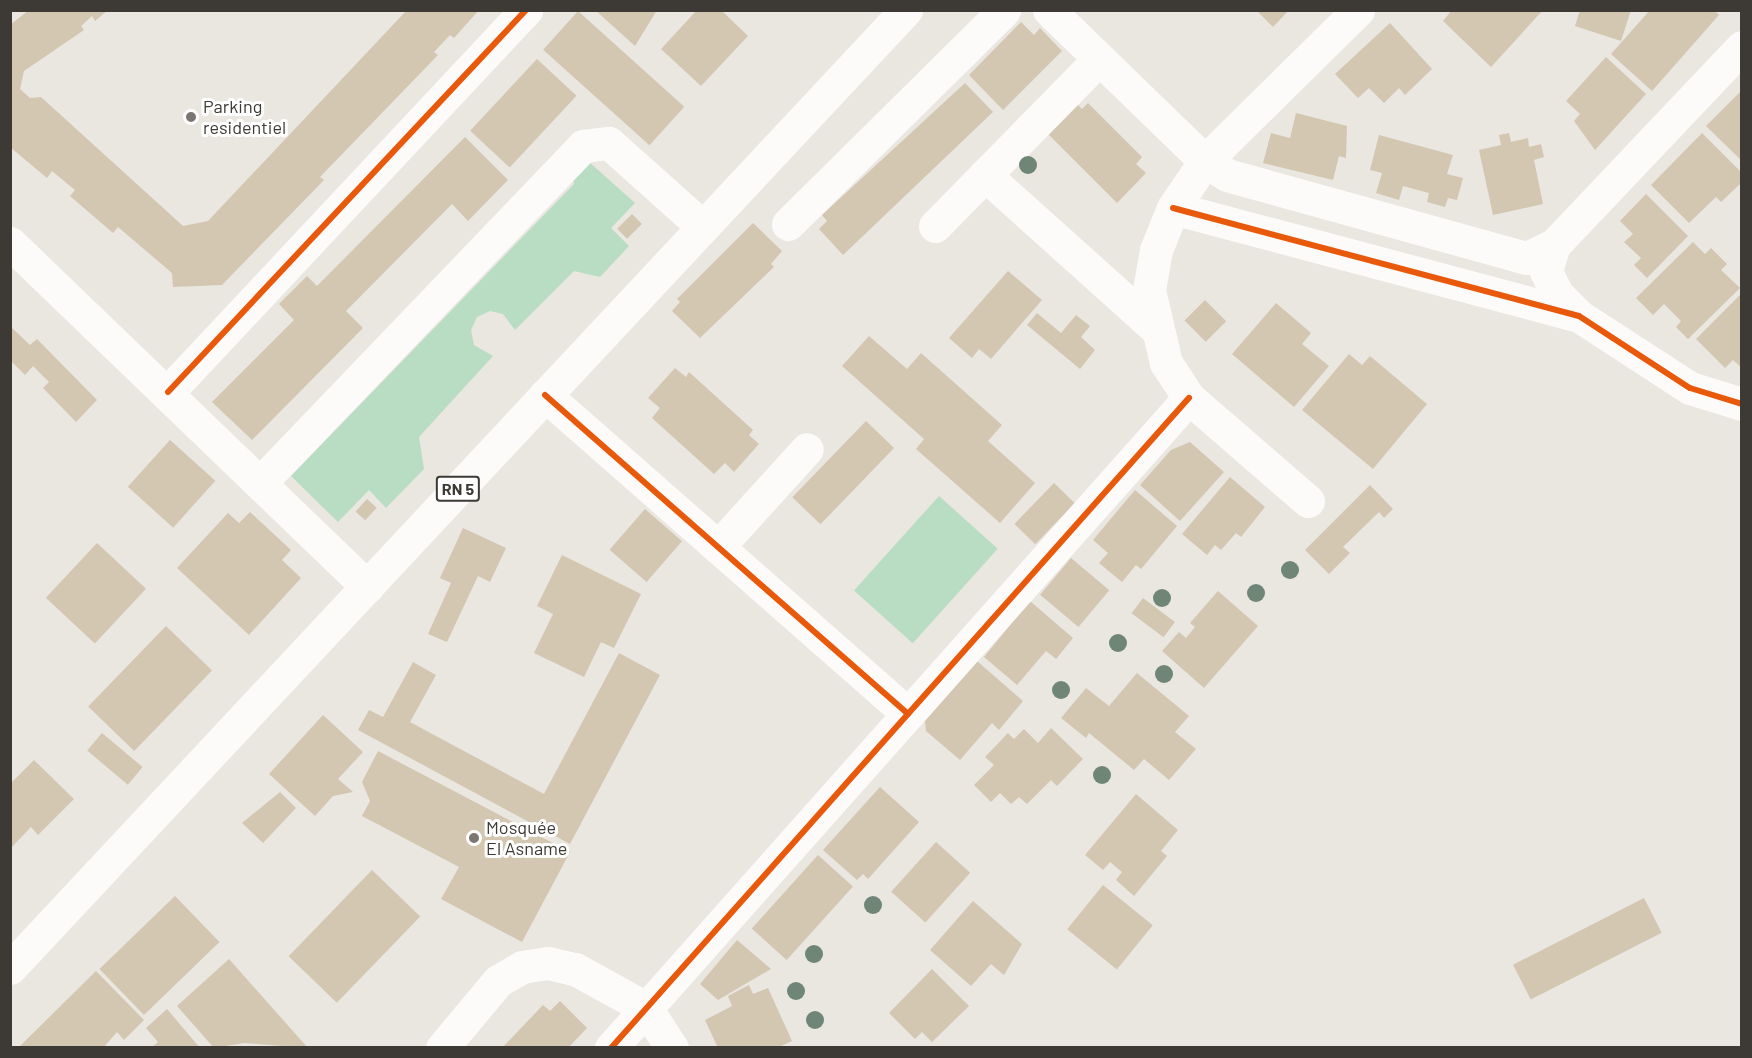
<!DOCTYPE html>
<html>
<head>
<meta charset="utf-8">
<style>
	body { margin:0 }
	#map { position:relative; width:1752px; height:1058px; overflow:hidden; background:#eae6e0; font-family:Barlow,sans-serif }
	div>[style] { position:absolute }
	[style*='--x'] { left:calc(var(--x)*1px); top:calc(var(--y)*1px); width:calc(var(--w)*1px); rotate:calc(var(--a)*1deg) }
	.green>* { inset:0; background:#b8ddc3; transform-origin:0 0 }
	.building>* { inset:0; background:#d3c7b2; transform-origin:0 0 }
	.minor>* { height:33px; margin:-16.5px; padding:0 16.5px; transform-origin:16.5px; border-radius:16.5px; background:#fcfbfa }
	.major>* { height:33px; margin:-16.5px; padding:0 16.5px; transform-origin:16.5px; border-radius:16.5px; background:#fcfbfa }
	.cycleway>* { height:6px; margin:-3px; padding:0 3px; transform-origin:3px; border-radius:3px; background:#e8590c }
	.trees>* { width:18px; height:18px; margin:-9px; border-radius:50%; background:#6f8677 }
	.dots>* { width:16px; height:16px; translate:-50% -50%; box-sizing:border-box; border:3px solid #fff; border-radius:50% }
	span { translate:-50% -50%; white-space:nowrap; text-align:center; line-height:1.15; -webkit-text-stroke:6px #fff; paint-order:stroke }
	.shield-label span { padding:2px 4px; background:#fff; border:2px solid; border-radius:4px; -webkit-text-stroke-width:0 }
	.shield-label { font-size:16px; color:#3d3a35; font-weight:700 }
	.poi-label { font-size:18px; color:#3d3a35 }
	.left { translate:0 -50%; text-align:left }
	.frame { position:absolute; inset:0; border:12px solid #3d3a35; pointer-events:none }
</style>
</head>
<body>
<div id="map">
	<div class="green">
		<i style="clip-path:polygon(588px 161px,635px 203px,611px 228px,629px 246px,600px 277px,574px 271px,515px 330px,503px 314px,490px 311px,477px 317px,471px 330px,474px 345px,493px 356px,419px 437px,424px 469px,386px 508px,369px 490px,338px 522px,291px 476px,574px 184px,573px 177px)"></i>
		<i style="left:939px;top:496px;width:79px;height:127px;rotate:42deg"></i>
	</div>
	<div class="building">
		<i style="clip-path:polygon(29px 10px,108px 10px,95px 21px,92px 16px,81px 26px,84px 30px,24px 71px,20px 89px,30px 98px,41px 97px,183px 226px,208px 221px,407px 10px,479px 10px,454px 38px,450px 35px,434px 52px,438px 55px,320px 177px,324px 180px,222px 285px,173px 287px,172px 273px,118px 227px,113px 233px,70px 196px,75px 190px,52px 171px,47px 178px,10px 147px,10px 25px)"></i>
		<i style="clip-path:polygon(595px 10px,657px 10px,635px 46px)"></i>
		<i style="clip-path:polygon(697px 10px,721px 10px,748px 36px,701px 86px,661px 49px)"></i>
		<i style="clip-path:polygon(1256px 10px,1289px 10px,1273px 27px)"></i>
		<i style="clip-path:polygon(1452px 10px,1543px 10px,1491px 67px,1443px 21px)"></i>
		<i style="clip-path:polygon(1580px 10px,1631px 10px,1621px 41px,1575px 26px)"></i>
		<i style="clip-path:polygon(1650px 10px,1714px 10px,1719px 15px,1652px 91px,1611px 54px)"></i>
		<i style="left:578px;top:11px;width:143px;height:52px;rotate:42deg"></i>
		<i style="clip-path:polygon(1021px 22px,1034px 35px,1040px 28px,1062px 51px,1003px 110px,969px 75px)"></i>
		<i style="clip-path:polygon(1390px 23px,1432px 69px,1405px 95px,1399px 88px,1384px 103px,1369px 88px,1358px 98px,1335px 74px)"></i>
		<i style="clip-path:polygon(1606px 57px,1646px 94px,1595px 150px,1574px 121px,1580px 114px,1566px 101px)"></i>
		<i style="left:537px;top:59px;width:54px;height:98px;rotate:43deg"></i>
		<i style="clip-path:polygon(965px 83px,993px 112px,843px 255px,819px 229px,827px 221px,822px 215px)"></i>
		<i style="clip-path:polygon(1742px 90px,1742px 161px,1706px 126px)"></i>
		<i style="clip-path:polygon(1075px 102px,1082px 109px,1088px 103px,1142px 157px,1136px 164px,1146px 173px,1117px 203px,1046px 132px)"></i>
		<i style="clip-path:polygon(1296px 113px,1347px 126px,1346px 158px,1339px 156px,1333px 180px,1263px 163px,1271px 133px,1290px 138px)"></i>
		<i style="clip-path:polygon(1509px 133px,1511px 142px,1528px 138px,1529px 147px,1541px 144px,1544px 157px,1534px 160px,1543px 204px,1493px 215px,1479px 150px,1501px 145px,1499px 135px)"></i>
		<i style="clip-path:polygon(1702px 133px,1742px 173px,1742px 182px,1721px 202px,1716px 197px,1689px 223px,1651px 185px)"></i>
		<i style="clip-path:polygon(1379px 135px,1453px 155px,1447px 174px,1463px 178px,1457px 200px,1448px 198px,1445px 207px,1427px 202px,1429px 193px,1403px 186px,1399px 200px,1376px 193px,1382px 173px,1370px 170px)"></i>
		<i style="clip-path:polygon(465px 137px,508px 180px,468px 221px,452px 204px,346px 311px,363px 328px,252px 440px,212px 402px,294px 320px,279px 304px,307px 276px,317px 286px)"></i>
		<i style="clip-path:polygon(1646px 194px,1688px 236px,1647px 278px,1634px 265px,1641px 258px,1624px 242px,1633px 234px,1620px 221px)"></i>
		<i style="left:632px;top:214px;width:14px;height:21px;rotate:45deg"></i>
		<i style="clip-path:polygon(753px 223px,782px 251px,771px 264px,774px 267px,700px 338px,672px 311px,680px 302px,677px 299px)"></i>
		<i style="clip-path:polygon(1693px 242px,1705px 254px,1711px 248px,1727px 264px,1721px 270px,1740px 288px,1688px 339px,1676px 327px,1681px 321px,1664px 304px,1653px 315px,1636px 298px)"></i>
		<i style="clip-path:polygon(1008px 271px,1042px 300px,991px 359px,979px 349px,972px 358px,949px 338px)"></i>
		<i style="clip-path:polygon(1742px 293px,1742px 368px,1733px 360px,1725px 368px,1696px 339px)"></i>
		<i style="left:1205px;top:300px;width:30px;height:29px;rotate:45deg"></i>
		<i style="clip-path:polygon(1276px 303px,1311px 333px,1302px 344px,1329px 366px,1294px 407px,1232px 354px)"></i>
		<i style="clip-path:polygon(1037px 313px,1061px 333px,1076px 315px,1090px 326px,1081px 337px,1095px 350px,1080px 369px,1027px 325px)"></i>
		<i style="clip-path:polygon(10px 326px,30px 345px,37px 339px,97px 400px,76px 422px,43px 388px,49px 382px,33px 366px,25px 375px,10px 360px)"></i>
		<i style="clip-path:polygon(869px 336px,907px 369px,921px 353px,1002px 425px,988px 441px,1035px 483px,1000px 523px,916px 449px,924px 439px,842px 366px)"></i>
		<i style="clip-path:polygon(1349px 354px,1362px 365px,1370px 356px,1427px 404px,1373px 469px,1302px 410px)"></i>
		<i style="clip-path:polygon(675px 368px,686px 377px,689px 372px,753px 430px,749px 435px,759px 444px,734px 472px,725px 463px,714px 474px,652px 418px,660px 408px,648px 398px)"></i>
		<i style="left:866px;top:421px;width:39px;height:106px;rotate:44deg"></i>
		<i style="left:170px;top:440px;width:61px;height:63px;rotate:42deg"></i>
		<i style="clip-path:polygon(1190px 442px,1224px 472px,1180px 521px,1140px 485px,1171px 450px)"></i>
		<i style="clip-path:polygon(1230px 477px,1265px 507px,1241px 537px,1236px 533px,1221px 550px,1215px 545px,1207px 555px,1182px 534px)"></i>
		<i style="left:1054px;top:483px;width:29px;height:57px;rotate:44deg"></i>
		<i style="clip-path:polygon(1370px 485px,1393px 509px,1384px 518px,1379px 512px,1343px 547px,1350px 553px,1329px 574px,1305px 550px)"></i>
		<i style="clip-path:polygon(1135px 490px,1177px 526px,1141px 569px,1136px 565px,1122px 582px,1099px 563px,1108px 553px,1093px 540px)"></i>
		<i style="left:367px;top:499px;width:13px;height:17px;rotate:42deg"></i>
		<i style="left:645px;top:509px;width:49px;height:54px;rotate:41deg"></i>
		<i style="clip-path:polygon(250px 512px,291px 550px,282px 560px,301px 578px,249px 635px,177px 568px,228px 513px,239px 523px)"></i>
		<i style="clip-path:polygon(463px 528px,506px 548px,490px 582px,478px 576px,447px 642px,428px 634px,451px 583px,440px 578px)"></i>
		<i style="left:97px;top:543px;width:67px;height:75px;rotate:43deg"></i>
		<i style="clip-path:polygon(562px 555px,641px 594px,614px 648px,601px 642px,584px 677px,534px 653px,553px 614px,537px 606px)"></i>
		<i style="left:1071px;top:558px;width:50px;height:48px;rotate:40deg"></i>
		<i style="clip-path:polygon(1218px 591px,1258px 626px,1204px 688px,1162px 651px,1179px 632px,1186px 638px,1195px 627px,1190px 623px)"></i>
		<i style="left:1143px;top:598px;width:40px;height:19px;rotate:37deg"></i>
		<i style="clip-path:polygon(1030px 601px,1073px 638px,1056px 659px,1046px 651px,1017px 685px,984px 657px)"></i>
		<i style="left:166px;top:626px;width:64px;height:112px;rotate:44deg"></i>
		<i style="clip-path:polygon(619px 653px,660px 675px,570px 844px,358px 730px,369px 710px,383px 717px,413px 662px,436px 675px,410px 722px,544px 794px)"></i>
		<i style="clip-path:polygon(977px 661px,1023px 701px,999px 730px,992px 723px,960px 760px,926px 731px,925px 721px)"></i>
		<i style="clip-path:polygon(1137px 673px,1189px 716px,1175px 732px,1196px 749px,1169px 780px,1144px 759px,1134px 770px,1089px 733px,1086px 738px,1061px 718px,1086px 688px,1109px 706px)"></i>
		<i style="clip-path:polygon(323px 715px,363px 752px,338px 779px,353px 792px,333px 796px,315px 816px,269px 774px)"></i>
		<i style="clip-path:polygon(1051px 728px,1083px 759px,1057px 786px,1051px 780px,1027px 804px,1019px 797px,1011px 804px,1000px 793px,991px 802px,974px 785px,994px 765px,985px 757px,1008px 733px,1014px 739px,1024px 729px,1038px 743px)"></i>
		<i style="left:102px;top:733px;width:53px;height:23px;rotate:40deg"></i>
		<i style="clip-path:polygon(378px 751px,570px 852px,522px 942px,441px 899px,459px 867px,362px 816px,370px 801px,362px 782px)"></i>
		<i style="clip-path:polygon(34px 760px,74px 799px,38px 835px,31px 827px,10px 849px,10px 784px)"></i>
		<i style="clip-path:polygon(880px 787px,919px 822px,868px 879px,863px 874px,857px 880px,823px 850px)"></i>
		<i style="clip-path:polygon(280px 792px,296px 808px,263px 843px,242px 823px)"></i>
		<i style="clip-path:polygon(1136px 794px,1178px 830px,1161px 851px,1167px 856px,1134px 896px,1116px 880px,1122px 872px,1110px 862px,1103px 870px,1085px 855px)"></i>
		<i style="left:936px;top:842px;width:46px;height:67px;rotate:42deg"></i>
		<i style="left:818px;top:855px;width:47px;height:99px;rotate:42deg"></i>
		<i style="left:372px;top:870px;width:67px;height:120px;rotate:44deg"></i>
		<i style="left:1103px;top:885px;width:64px;height:57px;rotate:39deg"></i>
		<i style="left:175px;top:896px;width:64px;height:105px;rotate:46deg"></i>
		<i style="left:1644px;top:898px;width:39px;height:147px;rotate:63deg"></i>
		<i style="clip-path:polygon(973px 901px,1022px 944px,1004px 975px,991px 964px,971px 986px,930px 950px)"></i>
		<i style="clip-path:polygon(737px 940px,771px 969px,718px 1000px,700px 984px)"></i>
		<i style="clip-path:polygon(229px 959px,308px 1048px,244px 1043px,214px 1048px,177px 1006px)"></i>
		<i style="clip-path:polygon(932px 969px,969px 1006px,932px 1042px,922px 1032px,915px 1039px,889px 1013px)"></i>
		<i style="clip-path:polygon(96px 971px,144px 1020px,124px 1040px,117px 1032px,103px 1048px,18px 1048px)"></i>
		<i style="clip-path:polygon(749px 985px,753px 994px,768px 988px,792px 1041px,777px 1048px,718px 1048px,705px 1020px,732px 1006px,728px 996px)"></i>
		<i style="clip-path:polygon(560px 1001px,587px 1028px,568px 1048px,502px 1048px,543px 1005px,550px 1011px)"></i>
		<i style="clip-path:polygon(167px 1009px,200px 1048px,151px 1048px,158px 1042px,146px 1028px)"></i>
	</div>
	<div class="minor">
		<i style="--x:1049;--y:10;--w:217;--a:44.1"></i>
		<i style="--x:1205;--y:161;--w:26;--a:32"></i>
		<i style="--x:1227;--y:175;--w:311;--a:15.5"></i>
		<i style="--x:1527;--y:258;--w:30;--a:-26"></i>
		<i style="--x:985;--y:175;--w:232;--a:41.9"></i>
		<i style="--x:1173;--y:208;--w:420;--a:14.9"></i>
		<i style="--x:1579;--y:316;--w:132;--a:33"></i>
		<i style="--x:1690;--y:388;--w:54;--a:17.1"></i>
		<i style="--x:788;--y:224;--w:304;--a:-44.7"></i>
		<i style="--x:935;--y:226;--w:234;--a:-45.5"></i>
		<i style="--x:10;--y:243;--w:496;--a:43.9"></i>
		<i style="--x:1579;--y:316;--w:31;--a:-135"></i>
		<i style="--x:1557;--y:294;--w:25;--a:-116"></i>
		<i style="--x:1546;--y:271;--w:27;--a:-73"></i>
		<i style="--x:1554;--y:245;--w:273;--a:-46.5"></i>
		<i style="--x:168;--y:392;--w:524;--a:-46.86"></i>
		<i style="--x:545;--y:395;--w:483;--a:41.3"></i>
		<i style="--x:260;--y:483;--w:467;--a:-46.2"></i>
		<i style="--x:583;--y:146;--w:26;--a:-7"></i>
		<i style="--x:609;--y:143;--w:126;--a:41.8"></i>
		<i style="--x:1308;--y:501;--w:157;--a:-139.1"></i>
		<i style="--x:1189;--y:398;--w:42;--a:-123.3"></i>
		<i style="--x:1166;--y:363;--w:75;--a:-103.1"></i>
		<i style="--x:1149;--y:290;--w:41;--a:-80.1"></i>
		<i style="--x:1156;--y:250;--w:45;--a:-68"></i>
		<i style="--x:1173;--y:208;--w:57;--a:-55.8"></i>
		<i style="--x:1205;--y:161;--w:215;--a:-44.6"></i>
		<i style="--x:718;--y:547;--w:132;--a:-47.8"></i>
		<i style="--x:442;--y:1048;--w:87;--a:-50.1"></i>
		<i style="--x:498;--y:981;--w:28;--a:-30"></i>
		<i style="--x:522;--y:967;--w:26;--a:-9"></i>
		<i style="--x:548;--y:963;--w:28;--a:13"></i>
		<i style="--x:575;--y:969;--w:81;--a:28.8"></i>
		<i style="--x:646;--y:1008;--w:48;--a:57"></i>
		<i style="--x:611;--y:1048;--w:870;--a:-48.36"></i>
	</div>
	<div class="major">
		<i style="--x:10;--y:968;--w:1312;--a:-46.92"></i>
	</div>
	<div class="cycleway">
		<i style="--x:1173;--y:208;--w:420;--a:14.9"></i>
		<i style="--x:1579;--y:316;--w:132;--a:33"></i>
		<i style="--x:1690;--y:388;--w:54;--a:17.1"></i>
		<i style="--x:168;--y:392;--w:524;--a:-46.86"></i>
		<i style="--x:545;--y:395;--w:483;--a:41.3"></i>
		<i style="--x:611;--y:1048;--w:870;--a:-48.36"></i>
	</div>
	<div class="trees">
		<i style="left:1028px;top:165px"></i>
		<i style="left:1290px;top:570px"></i>
		<i style="left:1256px;top:593px"></i>
		<i style="left:1162px;top:598px"></i>
		<i style="left:1118px;top:643px"></i>
		<i style="left:1164px;top:674px"></i>
		<i style="left:1061px;top:690px"></i>
		<i style="left:1102px;top:775px"></i>
		<i style="left:873px;top:905px"></i>
		<i style="left:814px;top:954px"></i>
		<i style="left:796px;top:991px"></i>
		<i style="left:815px;top:1020px"></i>
	</div>
	<div class="dots">
		<i style="left:191px;top:117px;background:#7a7671"></i>
		<i style="left:474px;top:838px;background:#7a7671"></i>
	</div>
	<div class="shield-label">
		<span style="left:458px;top:489px">RN 5</span>
	</div>
	<div class="poi-label">
		<span class="left" style="left:203px;top:117px">Parking<br>residentiel</span>
		<span class="left" style="left:486px;top:838px">Mosquée<br>El Asname</span>
	</div>
	<div class="frame"></div>
</div>
</body>
</html>
